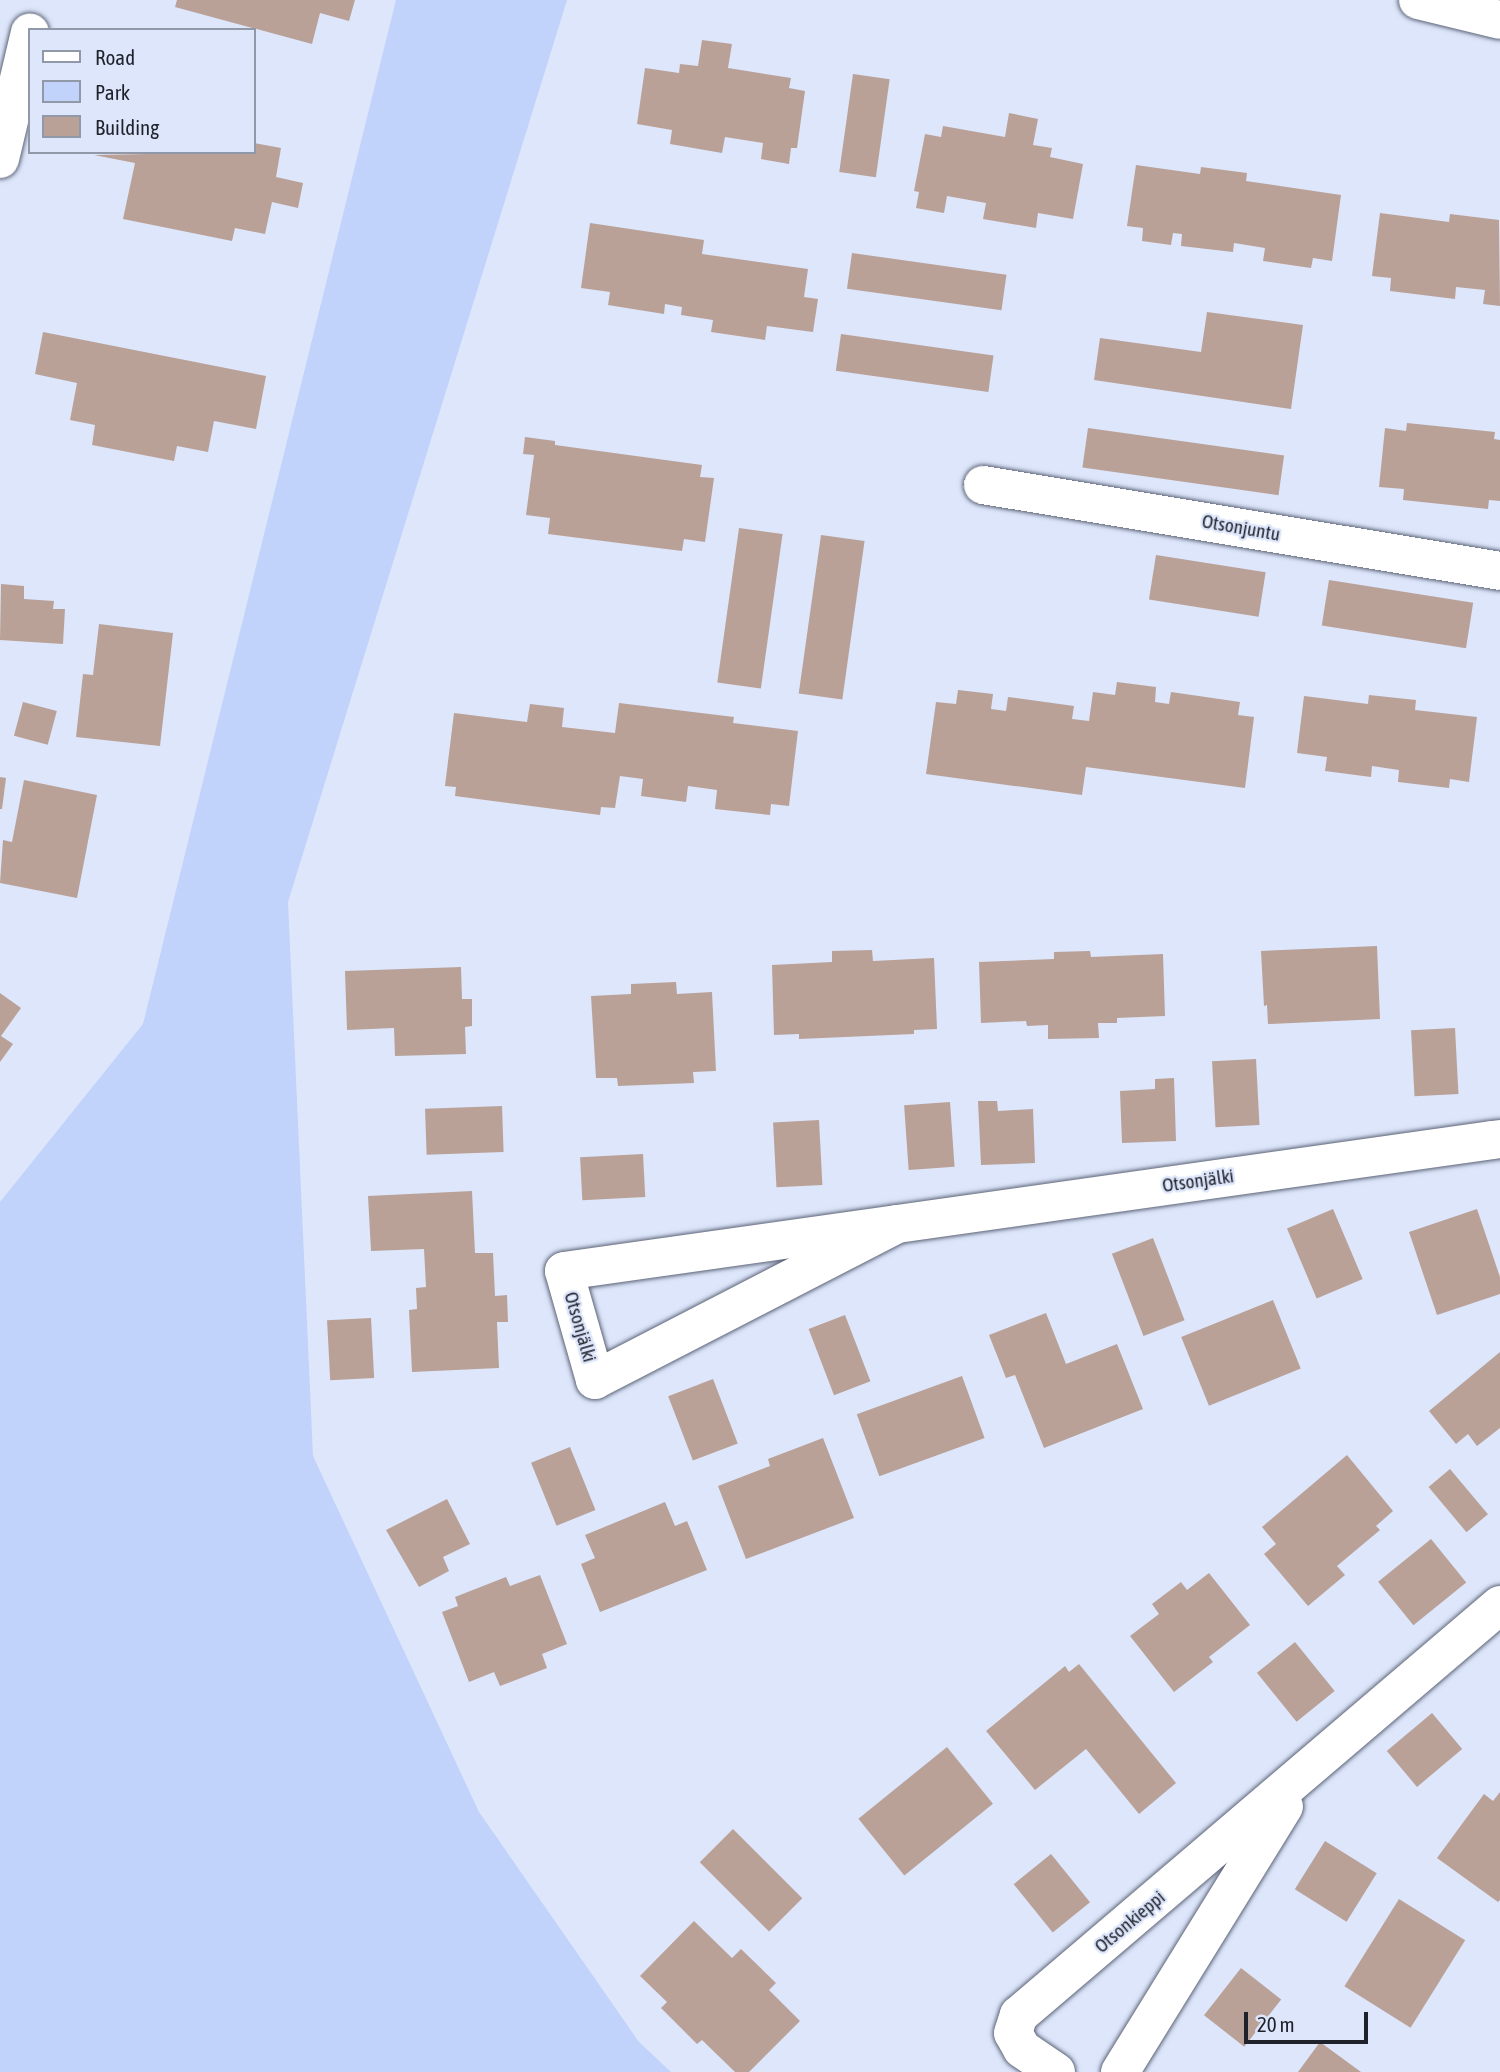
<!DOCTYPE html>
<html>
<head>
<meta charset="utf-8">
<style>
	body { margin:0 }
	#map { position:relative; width:1500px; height:2072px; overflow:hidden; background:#dde6fb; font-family:"Asap Condensed",sans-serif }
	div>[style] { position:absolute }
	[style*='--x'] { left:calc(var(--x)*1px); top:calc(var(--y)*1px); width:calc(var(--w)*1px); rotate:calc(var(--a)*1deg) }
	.green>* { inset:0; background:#c1d2fb }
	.building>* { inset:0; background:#b9a198; transform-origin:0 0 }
	.roads { filter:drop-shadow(0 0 2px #5d6477) drop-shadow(0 0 2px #5d6477) }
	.minor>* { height:38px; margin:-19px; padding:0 19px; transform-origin:19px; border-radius:19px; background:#fff }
	.tertiary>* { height:38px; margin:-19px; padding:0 19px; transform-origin:19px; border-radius:19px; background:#fff }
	span { translate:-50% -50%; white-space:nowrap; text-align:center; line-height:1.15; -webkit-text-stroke:5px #dde6fb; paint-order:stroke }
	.street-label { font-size:19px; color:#1f222a }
	.legend { position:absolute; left:28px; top:28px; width:228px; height:126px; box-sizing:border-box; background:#dde6fb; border:2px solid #9198a7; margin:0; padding:9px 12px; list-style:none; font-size:21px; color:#1f222a }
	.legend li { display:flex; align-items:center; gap:14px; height:35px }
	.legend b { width:35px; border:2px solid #9198a7 }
	.scale { position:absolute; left:1244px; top:2012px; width:124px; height:32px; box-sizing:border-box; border:4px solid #1f222a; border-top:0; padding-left:9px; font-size:21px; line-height:24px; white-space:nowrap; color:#1f222a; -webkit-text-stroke:5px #dde6fb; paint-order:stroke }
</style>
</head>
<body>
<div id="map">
	<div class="green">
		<i style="clip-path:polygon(396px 0,567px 0,288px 902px,313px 1456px,479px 1812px,639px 2042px,671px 2072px,0 2072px,0 1202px,143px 1024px)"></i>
	</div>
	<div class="building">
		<i style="clip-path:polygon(177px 0,355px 0,349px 21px,320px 13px,312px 44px,175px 7px)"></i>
		<i style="clip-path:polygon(702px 40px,732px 44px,728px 68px,791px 78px,789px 88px,805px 91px,797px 148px,791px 148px,789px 164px,761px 159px,763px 143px,725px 137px,722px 153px,670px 144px,672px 130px,637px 124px,645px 68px,679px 73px,680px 64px,698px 66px)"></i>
		<i style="left:853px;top:74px;width:37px;height:99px;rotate:8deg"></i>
		<i style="clip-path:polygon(1009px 113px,1038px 119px,1033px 145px,1052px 148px,1050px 157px,1083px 164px,1073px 219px,1038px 213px,1036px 228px,983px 219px,986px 203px,947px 196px,944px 213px,916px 208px,919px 192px,914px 191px,925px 134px,941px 137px,943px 126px,1005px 137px)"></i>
		<i style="clip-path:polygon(254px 143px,281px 148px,276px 177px,303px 183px,298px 208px,272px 202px,265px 234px,235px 228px,232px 241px,123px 219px,135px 163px,94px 155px,254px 152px)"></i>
		<i style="clip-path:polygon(1136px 165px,1200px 174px,1201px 167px,1247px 173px,1246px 181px,1341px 195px,1332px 261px,1313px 258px,1311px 268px,1263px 261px,1265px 248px,1234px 243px,1233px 252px,1181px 246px,1182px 234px,1173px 233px,1171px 245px,1142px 241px,1143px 228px,1127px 226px)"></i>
		<i style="clip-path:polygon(1380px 213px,1449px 222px,1450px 214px,1499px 220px,1500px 306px,1483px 304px,1485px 290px,1456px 287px,1455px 299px,1390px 291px,1391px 278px,1372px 276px)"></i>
		<i style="clip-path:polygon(590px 223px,704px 240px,702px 254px,808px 269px,804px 297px,818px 299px,813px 332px,767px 326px,765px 340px,711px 332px,713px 320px,681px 315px,682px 307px,665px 304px,664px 314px,608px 305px,610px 292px,581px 288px)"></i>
		<i style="left:852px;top:253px;width:156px;height:36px;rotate:8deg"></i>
		<i style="clip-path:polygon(1207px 312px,1303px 325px,1291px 409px,1094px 380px,1100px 338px,1201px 352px)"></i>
		<i style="clip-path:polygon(43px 332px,266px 376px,256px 429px,214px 421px,208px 452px,177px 446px,174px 461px,92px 445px,95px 425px,70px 420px,77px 383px,35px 374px)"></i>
		<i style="left:841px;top:334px;width:154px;height:37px;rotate:8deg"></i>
		<i style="clip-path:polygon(1407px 423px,1495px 432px,1494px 439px,1500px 440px,1500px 501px,1489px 500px,1488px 509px,1403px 500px,1404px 489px,1379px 487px,1385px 428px,1406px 431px)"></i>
		<i style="left:1088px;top:428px;width:198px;height:40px;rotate:8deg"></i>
		<i style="clip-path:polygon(525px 437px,555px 441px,555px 445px,702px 465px,700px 477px,714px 478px,705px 542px,684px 539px,682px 551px,548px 534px,550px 518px,526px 515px,534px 455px,523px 454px)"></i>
		<i style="left:739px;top:528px;width:44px;height:156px;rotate:8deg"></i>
		<i style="left:821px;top:535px;width:44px;height:160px;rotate:8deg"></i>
		<i style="left:1156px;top:555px;width:111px;height:45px;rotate:9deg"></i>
		<i style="left:1329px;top:580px;width:146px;height:46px;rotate:9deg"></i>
		<i style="clip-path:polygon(1px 584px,24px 586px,24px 599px,54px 601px,53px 609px,65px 609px,63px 644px,0 640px)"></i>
		<i style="clip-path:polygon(99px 624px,173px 633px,160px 746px,76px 737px,83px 674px,93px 675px)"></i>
		<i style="clip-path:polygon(1117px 682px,1156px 687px,1155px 702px,1169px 704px,1171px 692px,1240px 702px,1238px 715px,1254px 717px,1245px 788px,1086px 767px,1082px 795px,926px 774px,936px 702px,956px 704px,958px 690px,993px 694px,991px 709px,1006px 711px,1008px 697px,1074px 706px,1072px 719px,1089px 721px,1093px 692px,1115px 695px)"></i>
		<i style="clip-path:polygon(1369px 695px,1416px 700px,1415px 710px,1477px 717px,1469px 782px,1450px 779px,1449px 788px,1398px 782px,1399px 770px,1372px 766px,1371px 777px,1325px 771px,1327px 757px,1297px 753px,1304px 696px,1368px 704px)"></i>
		<i style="left:23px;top:702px;width:35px;height:35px;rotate:15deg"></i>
		<i style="clip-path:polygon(619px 703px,734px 717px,733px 723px,798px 731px,789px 806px,771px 804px,770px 815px,715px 809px,717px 790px,688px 786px,686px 802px,641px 796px,643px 779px,620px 776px,615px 808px,601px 807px,600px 815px,455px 796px,456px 787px,445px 786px,454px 713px,527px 722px,530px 704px,564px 708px,562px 727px,615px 733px)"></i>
		<i style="clip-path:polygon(0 777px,6px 778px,2px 809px,0 809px)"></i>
		<i style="clip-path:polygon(24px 780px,97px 795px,77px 898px,0 883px,3px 840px,12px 842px)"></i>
		<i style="clip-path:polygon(1377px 946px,1380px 1019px,1268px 1024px,1267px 1005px,1264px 1006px,1261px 951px)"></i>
		<i style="clip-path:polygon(872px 950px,873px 961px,934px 958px,937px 1029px,914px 1030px,914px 1034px,799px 1039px,799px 1034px,774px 1035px,772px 965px,832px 962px,832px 951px)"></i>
		<i style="clip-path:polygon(1090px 951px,1091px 957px,1163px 954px,1165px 1016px,1117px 1018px,1117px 1023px,1098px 1023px,1099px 1038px,1048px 1039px,1048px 1025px,1027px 1026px,1026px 1021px,981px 1023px,979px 962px,1054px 959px,1054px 952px)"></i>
		<i style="clip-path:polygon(461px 967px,462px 999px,472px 999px,472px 1026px,465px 1027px,466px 1054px,395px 1056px,394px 1028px,347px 1030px,345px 971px)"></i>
		<i style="clip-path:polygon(676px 982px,677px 994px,712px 992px,716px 1071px,693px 1072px,694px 1083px,618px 1086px,617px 1078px,596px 1078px,591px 996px,631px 994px,631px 984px)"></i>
		<i style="clip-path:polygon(0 993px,21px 1008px,1px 1036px,13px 1044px,0 1062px)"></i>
		<i style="left:1455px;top:1028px;width:66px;height:44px;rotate:87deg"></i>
		<i style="left:1256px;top:1059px;width:66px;height:44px;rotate:87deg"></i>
		<i style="clip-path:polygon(1174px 1078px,1176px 1141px,1122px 1143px,1120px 1091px,1155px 1089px,1155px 1079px)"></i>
		<i style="clip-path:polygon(978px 1101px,997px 1101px,998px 1111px,1033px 1109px,1035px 1163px,981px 1165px)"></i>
		<i style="left:950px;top:1102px;width:65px;height:46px;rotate:86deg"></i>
		<i style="left:502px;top:1106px;width:46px;height:77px;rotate:88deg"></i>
		<i style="left:819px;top:1120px;width:65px;height:46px;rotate:87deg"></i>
		<i style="left:643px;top:1154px;width:43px;height:63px;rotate:87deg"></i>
		<i style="clip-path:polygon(472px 1191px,475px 1253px,493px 1253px,495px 1296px,507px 1295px,508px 1322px,497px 1322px,499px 1368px,412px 1372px,409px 1310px,417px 1309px,416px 1288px,426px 1287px,424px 1249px,371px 1251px,368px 1196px)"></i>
		<i style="left:1333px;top:1209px;width:76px;height:50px;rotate:67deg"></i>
		<i style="clip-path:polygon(1477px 1209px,1500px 1277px,1500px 1294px,1437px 1315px,1409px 1232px)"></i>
		<i style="left:1153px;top:1238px;width:88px;height:44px;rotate:69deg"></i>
		<i style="left:1273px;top:1300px;width:74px;height:99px;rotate:68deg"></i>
		<i style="clip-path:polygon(1046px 1313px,1066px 1364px,1117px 1344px,1143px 1409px,1044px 1448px,1015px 1375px,1006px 1378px,989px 1335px)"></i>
		<i style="left:845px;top:1315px;width:71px;height:39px;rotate:69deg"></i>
		<i style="left:371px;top:1318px;width:60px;height:44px;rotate:87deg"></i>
		<i style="clip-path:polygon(1500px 1352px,1500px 1428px,1477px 1446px,1468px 1434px,1456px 1444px,1429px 1411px)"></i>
		<i style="left:962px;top:1376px;width:66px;height:112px;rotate:70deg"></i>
		<i style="left:713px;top:1379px;width:69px;height:48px;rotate:69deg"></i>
		<i style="clip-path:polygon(823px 1438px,854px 1518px,746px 1559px,718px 1486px,770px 1466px,768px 1459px)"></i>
		<i style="left:570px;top:1447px;width:68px;height:42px;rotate:68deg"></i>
		<i style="clip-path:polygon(1347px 1455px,1393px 1511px,1376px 1526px,1380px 1530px,1337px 1566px,1345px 1575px,1308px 1606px,1264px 1554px,1276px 1544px,1262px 1527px)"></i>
		<i style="left:1450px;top:1469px;width:59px;height:28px;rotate:50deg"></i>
		<i style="clip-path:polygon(447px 1499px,470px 1544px,443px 1557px,449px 1571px,419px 1587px,386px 1530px)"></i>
		<i style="clip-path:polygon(665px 1502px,675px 1526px,687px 1521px,707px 1570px,600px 1612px,581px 1564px,595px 1558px,585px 1535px)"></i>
		<i style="left:1431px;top:1539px;width:56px;height:68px;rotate:51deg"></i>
		<i style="clip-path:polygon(1209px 1573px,1250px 1625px,1209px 1657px,1213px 1662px,1174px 1692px,1130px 1636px,1159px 1614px,1152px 1604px,1181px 1582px,1187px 1590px)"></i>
		<i style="clip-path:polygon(540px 1575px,567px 1644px,542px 1654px,547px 1668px,500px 1686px,494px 1672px,469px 1682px,442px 1612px,458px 1606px,455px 1597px,506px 1577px,510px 1586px)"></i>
		<i style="left:1295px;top:1642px;width:63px;height:49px;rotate:51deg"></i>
		<i style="clip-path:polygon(1079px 1664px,1176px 1783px,1139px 1814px,1086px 1749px,1035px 1790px,986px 1731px,1065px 1666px,1069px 1672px)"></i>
		<i style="left:1432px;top:1713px;width:47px;height:59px;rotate:50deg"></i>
		<i style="left:947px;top:1747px;width:73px;height:114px;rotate:51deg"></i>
		<i style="clip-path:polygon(1500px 1792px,1500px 1900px,1498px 1902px,1437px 1858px,1484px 1794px,1493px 1801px)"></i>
		<i style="left:733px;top:1829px;width:98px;height:47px;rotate:45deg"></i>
		<i style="left:1325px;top:1841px;width:61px;height:57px;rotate:32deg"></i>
		<i style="left:1051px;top:1854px;width:62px;height:48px;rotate:51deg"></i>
		<i style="left:1399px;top:1899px;width:78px;height:103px;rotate:32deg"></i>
		<i style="clip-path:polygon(694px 1921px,732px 1958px,741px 1949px,776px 1983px,769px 1990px,800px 2021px,749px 2072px,735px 2072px,702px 2040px,697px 2044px,661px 2008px,667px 2002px,640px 1976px)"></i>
		<i style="left:1241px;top:1968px;width:51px;height:60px;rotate:38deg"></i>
		<i style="clip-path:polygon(1320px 2042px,1361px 2072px,1298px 2072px)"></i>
	</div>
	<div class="roads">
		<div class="minor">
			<i style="--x:0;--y:159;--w:130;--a:-76.7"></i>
			<i style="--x:983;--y:485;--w:524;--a:9.44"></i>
			<i style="--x:897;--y:1224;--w:340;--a:152.7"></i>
			<i style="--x:595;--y:1380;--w:113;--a:-105.9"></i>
			<i style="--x:564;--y:1271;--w:937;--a:-8.03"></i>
			<i style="--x:1492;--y:1140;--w:8;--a:-7"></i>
			<i style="--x:1056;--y:2072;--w:41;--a:-145.9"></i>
			<i style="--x:1022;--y:2049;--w:18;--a:-119"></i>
			<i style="--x:1013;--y:2033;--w:19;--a:-72"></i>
			<i style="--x:1019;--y:2015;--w:632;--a:-40.44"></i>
			<i style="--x:1120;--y:2072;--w:312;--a:-58.3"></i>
		</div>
		<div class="tertiary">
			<i style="--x:1418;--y:0;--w:84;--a:13.7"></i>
		</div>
	</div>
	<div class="street-label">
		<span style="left:1241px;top:528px;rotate:10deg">Otsonjuntu</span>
		<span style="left:1198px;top:1181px;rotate:-8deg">Otsonjälki</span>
		<span style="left:580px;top:1327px;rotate:74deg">Otsonjälki</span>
		<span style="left:1130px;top:1922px;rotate:-40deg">Otsonkieppi</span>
	</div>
	<ul class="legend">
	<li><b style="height:9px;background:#fff"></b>Road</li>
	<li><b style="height:19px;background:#c1d2fb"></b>Park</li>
	<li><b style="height:19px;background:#b9a198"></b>Building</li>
	</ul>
	<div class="scale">20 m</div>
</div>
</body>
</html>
